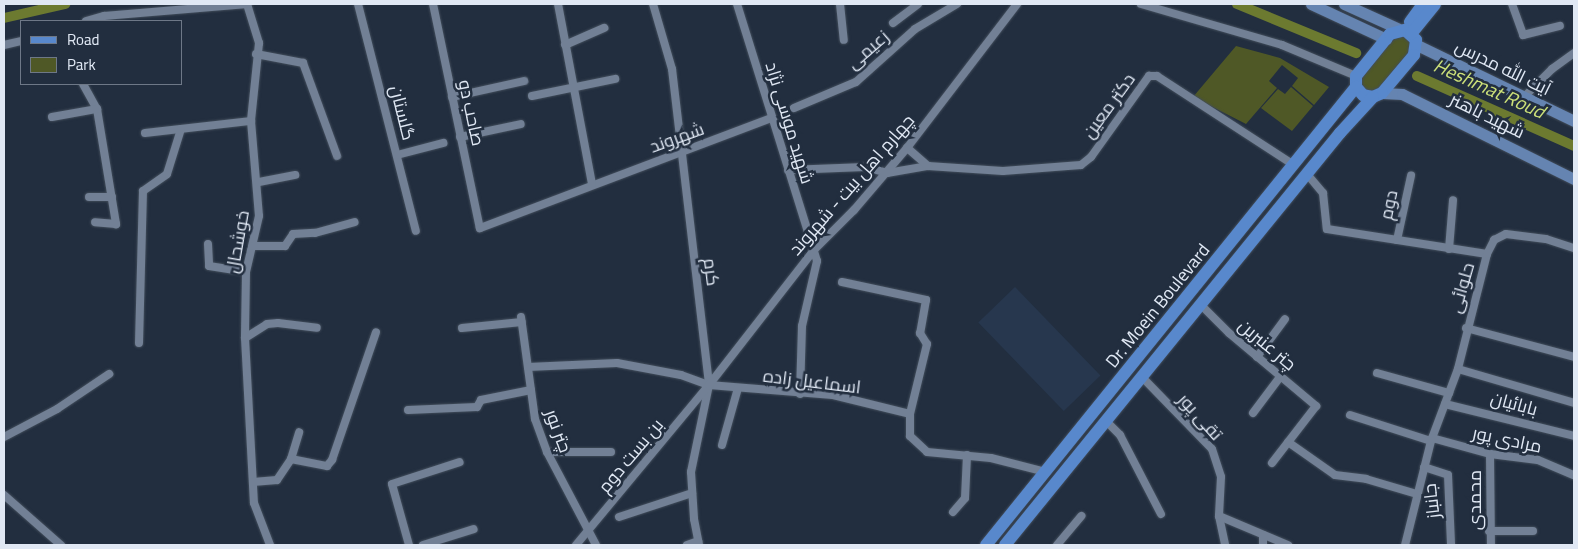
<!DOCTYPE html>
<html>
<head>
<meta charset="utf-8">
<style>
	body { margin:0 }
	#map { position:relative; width:1578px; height:549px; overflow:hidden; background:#222e3f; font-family:Georgia,Cairo,serif }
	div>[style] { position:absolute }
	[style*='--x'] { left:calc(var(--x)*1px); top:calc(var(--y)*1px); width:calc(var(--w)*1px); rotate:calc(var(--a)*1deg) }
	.built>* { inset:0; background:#27374e; transform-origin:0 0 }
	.green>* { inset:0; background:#4f5826 }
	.canal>* { height:10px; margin:-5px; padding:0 5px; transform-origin:5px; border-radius:5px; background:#6c7a30 }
	.roads { filter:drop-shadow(0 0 1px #424d5b) drop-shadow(0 0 1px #424d5b) }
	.street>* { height:8px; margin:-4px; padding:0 4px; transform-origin:4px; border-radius:4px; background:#728095 }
	.secondary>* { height:11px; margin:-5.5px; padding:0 5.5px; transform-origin:5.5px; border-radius:5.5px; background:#6584b1 }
	.primary>* { height:12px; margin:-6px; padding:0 6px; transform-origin:6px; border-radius:6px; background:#5888cc }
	span { translate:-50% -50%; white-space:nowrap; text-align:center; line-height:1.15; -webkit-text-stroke:5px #222e3f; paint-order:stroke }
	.street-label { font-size:18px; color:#e0e8f4 }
	.water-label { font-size:19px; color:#cbdf79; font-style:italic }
	.frame { position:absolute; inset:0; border:5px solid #e0e8f4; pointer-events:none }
	.legend { position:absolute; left:20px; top:20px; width:162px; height:65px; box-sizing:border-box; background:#222e3f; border:1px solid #6e7887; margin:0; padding:6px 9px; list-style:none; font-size:15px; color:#e0e8f4 }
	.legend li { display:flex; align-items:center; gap:10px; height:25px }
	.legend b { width:25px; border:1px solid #6e7887 }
</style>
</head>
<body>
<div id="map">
	<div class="built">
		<i style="left:1015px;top:287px;width:123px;height:51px;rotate:46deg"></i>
	</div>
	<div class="green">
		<i style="clip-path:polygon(1398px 35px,1410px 39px,1412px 51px,1376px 91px,1368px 91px,1362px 86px,1361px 75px)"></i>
		<i style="clip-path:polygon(1236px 46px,1280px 58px,1329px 87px,1314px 105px,1292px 86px,1298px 78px,1282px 65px,1269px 81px,1277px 88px,1246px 124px,1193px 97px)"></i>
		<i style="clip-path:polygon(1291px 87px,1313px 106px,1292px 131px,1261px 108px,1278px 89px,1285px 94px)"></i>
	</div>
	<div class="canal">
		<i style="--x:1237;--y:4;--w:129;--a:22.4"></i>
		<i style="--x:4;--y:18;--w:63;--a:-12.9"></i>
		<i style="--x:1417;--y:76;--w:172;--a:24"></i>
	</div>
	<div class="roads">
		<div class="street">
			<i style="--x:247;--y:4;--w:41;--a:72.9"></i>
			<i style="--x:259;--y:43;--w:78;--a:95.9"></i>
			<i style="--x:251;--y:121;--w:95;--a:85.2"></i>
			<i style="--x:259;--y:216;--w:57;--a:103.1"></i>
			<i style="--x:246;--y:272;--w:66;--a:90.9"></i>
			<i style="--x:245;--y:338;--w:165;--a:86.9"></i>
			<i style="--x:254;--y:503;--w:45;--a:69.1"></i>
			<i style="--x:358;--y:4;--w:234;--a:75.7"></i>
			<i style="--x:433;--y:4;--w:229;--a:78.2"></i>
			<i style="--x:480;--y:228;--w:311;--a:-20.7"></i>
			<i style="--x:558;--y:4;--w:183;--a:79.3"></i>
			<i style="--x:653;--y:4;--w:68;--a:73.7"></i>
			<i style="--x:672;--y:69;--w:318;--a:83.3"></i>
			<i style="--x:709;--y:385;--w:89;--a:101.7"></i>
			<i style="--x:691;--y:472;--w:47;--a:86.3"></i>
			<i style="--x:694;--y:519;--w:26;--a:79"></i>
			<i style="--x:737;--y:4;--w:269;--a:72.7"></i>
			<i style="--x:817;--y:261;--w:67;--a:103"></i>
			<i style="--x:802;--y:326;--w:68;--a:91.7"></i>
			<i style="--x:840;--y:4;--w:36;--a:84"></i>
			<i style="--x:1141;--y:4;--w:147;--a:16.2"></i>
			<i style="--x:1282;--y:45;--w:80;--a:22.7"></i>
			<i style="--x:1512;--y:4;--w:33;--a:70"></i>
			<i style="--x:1523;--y:35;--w:38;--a:-14"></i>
			<i style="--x:86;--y:21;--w:19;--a:-16"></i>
			<i style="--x:104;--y:16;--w:144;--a:-4.8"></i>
			<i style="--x:893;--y:23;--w:31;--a:-37"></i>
			<i style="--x:4;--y:45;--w:17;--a:-13"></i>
			<i style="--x:565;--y:45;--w:43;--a:-23.6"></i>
			<i style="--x:256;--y:54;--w:48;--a:10.8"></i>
			<i style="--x:303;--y:63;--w:99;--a:69.9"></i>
			<i style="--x:83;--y:84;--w:29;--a:61"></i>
			<i style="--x:97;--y:109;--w:117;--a:80.6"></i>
			<i style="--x:116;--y:224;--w:21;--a:-175"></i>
			<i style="--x:532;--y:96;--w:85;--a:-11.6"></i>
			<i style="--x:452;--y:97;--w:74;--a:-12.5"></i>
			<i style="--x:1523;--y:98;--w:41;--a:-45"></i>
			<i style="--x:1552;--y:69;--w:27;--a:-36"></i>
			<i style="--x:794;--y:108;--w:67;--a:-22.8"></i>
			<i style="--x:856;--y:82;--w:79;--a:-41.9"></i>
			<i style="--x:915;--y:29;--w:49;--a:-30.8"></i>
			<i style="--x:52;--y:117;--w:46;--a:-10.1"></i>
			<i style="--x:145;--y:133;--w:107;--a:-6.5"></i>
			<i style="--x:460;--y:137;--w:62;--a:-12"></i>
			<i style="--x:397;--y:155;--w:48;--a:-14.6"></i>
			<i style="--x:928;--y:166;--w:75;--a:3.8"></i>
			<i style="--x:1003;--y:171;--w:78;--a:-4.4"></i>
			<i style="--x:1081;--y:165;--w:13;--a:-39"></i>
			<i style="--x:1091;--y:157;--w:100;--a:-54.4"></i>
			<i style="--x:1149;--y:76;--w:8;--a:0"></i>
			<i style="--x:1157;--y:76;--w:163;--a:33"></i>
			<i style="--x:788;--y:170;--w:77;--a:-2.2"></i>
			<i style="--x:865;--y:167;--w:23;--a:15"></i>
			<i style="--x:887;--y:173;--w:42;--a:-9.7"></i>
			<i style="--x:928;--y:166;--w:28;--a:-139"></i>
			<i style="--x:1307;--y:174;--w:25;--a:50"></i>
			<i style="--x:1323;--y:193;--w:36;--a:84"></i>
			<i style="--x:1327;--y:229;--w:162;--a:8.9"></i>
			<i style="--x:1487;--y:254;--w:119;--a:104.2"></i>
			<i style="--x:1458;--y:369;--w:77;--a:110.6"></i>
			<i style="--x:1431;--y:441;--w:107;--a:104"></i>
			<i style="--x:259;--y:182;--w:37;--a:-11"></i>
			<i style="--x:89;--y:197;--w:23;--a:0"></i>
			<i style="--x:1397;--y:240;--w:66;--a:-77.7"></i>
			<i style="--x:208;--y:244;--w:22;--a:87"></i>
			<i style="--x:209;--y:266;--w:37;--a:9"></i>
			<i style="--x:253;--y:246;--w:32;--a:0"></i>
			<i style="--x:285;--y:246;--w:14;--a:-56"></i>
			<i style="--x:293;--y:234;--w:22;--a:-3"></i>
			<i style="--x:315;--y:233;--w:41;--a:-15.4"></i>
			<i style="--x:1449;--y:249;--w:49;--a:-85.3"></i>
			<i style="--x:1487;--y:254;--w:16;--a:-63"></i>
			<i style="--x:1494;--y:240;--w:13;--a:-27"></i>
			<i style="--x:1506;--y:234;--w:40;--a:7.1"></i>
			<i style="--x:1546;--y:239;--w:29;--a:18"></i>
			<i style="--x:842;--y:282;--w:86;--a:12.1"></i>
			<i style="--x:926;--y:300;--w:34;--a:100"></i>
			<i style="--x:920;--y:333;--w:13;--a:58"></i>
			<i style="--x:927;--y:344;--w:72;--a:103.7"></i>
			<i style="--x:910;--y:414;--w:22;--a:90"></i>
			<i style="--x:910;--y:436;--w:23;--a:43"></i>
			<i style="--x:927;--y:452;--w:64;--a:5.4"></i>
			<i style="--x:991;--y:458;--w:57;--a:14.3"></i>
			<i style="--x:1201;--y:305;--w:40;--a:45"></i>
			<i style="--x:1229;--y:333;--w:114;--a:40"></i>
			<i style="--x:1316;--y:406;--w:72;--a:127.7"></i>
			<i style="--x:521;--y:317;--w:103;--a:82.2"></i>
			<i style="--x:535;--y:419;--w:35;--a:70"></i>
			<i style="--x:547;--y:452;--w:105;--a:62.2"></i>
			<i style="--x:462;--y:328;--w:60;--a:-5.7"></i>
			<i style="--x:1466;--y:328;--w:112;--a:15"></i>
			<i style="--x:245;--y:338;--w:26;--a:-32"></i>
			<i style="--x:267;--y:324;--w:11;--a:-5"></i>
			<i style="--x:278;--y:323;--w:39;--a:7"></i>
			<i style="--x:139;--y:343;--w:152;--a:-88.5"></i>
			<i style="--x:143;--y:191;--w:29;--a:-35"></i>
			<i style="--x:167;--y:174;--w:47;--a:-72.7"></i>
			<i style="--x:1257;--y:357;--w:47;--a:-53.6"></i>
			<i style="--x:528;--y:367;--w:89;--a:-2.6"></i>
			<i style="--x:617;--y:363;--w:65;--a:10.6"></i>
			<i style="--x:681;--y:375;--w:30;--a:20"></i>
			<i style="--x:709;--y:385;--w:124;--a:4.6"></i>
			<i style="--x:833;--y:395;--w:79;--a:13.9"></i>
			<i style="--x:1458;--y:369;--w:121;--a:16.3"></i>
			<i style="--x:1377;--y:373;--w:75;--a:15.5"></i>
			<i style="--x:1142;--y:377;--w:100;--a:45.8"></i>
			<i style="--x:1212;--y:449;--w:29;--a:72"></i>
			<i style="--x:1221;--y:477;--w:39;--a:93"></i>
			<i style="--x:1219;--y:516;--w:30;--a:78"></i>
			<i style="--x:1445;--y:404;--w:133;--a:13.9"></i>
			<i style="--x:408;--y:410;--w:69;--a:-2.5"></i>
			<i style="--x:477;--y:407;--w:8;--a:-60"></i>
			<i style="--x:481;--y:400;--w:51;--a:-11.3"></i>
			<i style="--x:1253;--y:413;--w:45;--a:-53.1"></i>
			<i style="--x:1350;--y:415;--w:85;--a:17.8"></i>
			<i style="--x:1106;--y:421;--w:20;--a:45"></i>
			<i style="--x:1120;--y:435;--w:89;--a:62.6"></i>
			<i style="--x:4;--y:437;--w:60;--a:-27.8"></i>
			<i style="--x:57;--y:409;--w:63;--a:-33.9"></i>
			<i style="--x:1432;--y:438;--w:60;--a:15.4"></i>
			<i style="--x:1490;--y:454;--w:48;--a:7.1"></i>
			<i style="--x:1538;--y:460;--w:39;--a:23"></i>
			<i style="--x:1288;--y:442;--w:57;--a:35.1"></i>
			<i style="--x:1335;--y:475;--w:31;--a:7"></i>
			<i style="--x:1366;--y:479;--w:53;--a:16.4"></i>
			<i style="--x:722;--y:445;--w:59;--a:-74.3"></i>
			<i style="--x:547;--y:452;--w:64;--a:0"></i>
			<i style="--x:1490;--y:454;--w:91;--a:89.4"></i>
			<i style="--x:291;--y:459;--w:28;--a:-73"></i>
			<i style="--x:1424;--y:467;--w:25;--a:18"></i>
			<i style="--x:1448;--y:475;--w:70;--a:87.5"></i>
			<i style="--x:253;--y:482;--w:24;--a:-5"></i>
			<i style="--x:277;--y:480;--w:25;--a:-56"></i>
			<i style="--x:291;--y:459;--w:37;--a:11"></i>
			<i style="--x:327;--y:466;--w:8;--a:-50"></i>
			<i style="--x:332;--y:460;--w:135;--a:-71"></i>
			<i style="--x:4;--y:495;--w:76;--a:41.3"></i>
			<i style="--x:953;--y:512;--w:18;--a:-49"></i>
			<i style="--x:965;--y:498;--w:43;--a:-87.3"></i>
			<i style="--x:1219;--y:516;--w:75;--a:22.8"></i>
			<i style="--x:619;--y:517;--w:77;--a:-18.2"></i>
			<i style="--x:1489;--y:531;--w:44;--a:0"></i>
			<i style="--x:409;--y:545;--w:63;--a:-105.6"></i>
			<i style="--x:392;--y:484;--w:71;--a:-17.9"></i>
			<i style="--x:423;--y:545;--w:53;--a:-17.4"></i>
			<i style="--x:576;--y:545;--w:208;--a:-50.3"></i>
			<i style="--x:709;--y:385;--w:171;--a:-52.1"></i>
			<i style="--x:814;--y:250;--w:57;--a:-45"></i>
			<i style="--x:854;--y:210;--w:82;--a:-49.5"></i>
			<i style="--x:907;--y:148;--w:181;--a:-52.6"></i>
			<i style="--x:687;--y:545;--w:12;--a:-20"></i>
			<i style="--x:1057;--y:545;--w:38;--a:-50"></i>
			<i style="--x:1263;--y:545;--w:10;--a:-90"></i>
		</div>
		<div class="secondary">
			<i style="--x:1311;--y:4;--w:83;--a:25"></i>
			<i style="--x:1344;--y:4;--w:60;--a:24.4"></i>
			<i style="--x:1417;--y:45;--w:174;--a:25.8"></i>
			<i style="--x:1382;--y:93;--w:20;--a:3"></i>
			<i style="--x:1402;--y:94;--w:192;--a:26.3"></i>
		</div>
		<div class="primary">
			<i style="--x:1410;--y:22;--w:22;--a:-54"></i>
			<i style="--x:1405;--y:30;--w:15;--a:42"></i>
			<i style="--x:1416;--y:40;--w:15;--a:98"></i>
			<i style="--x:1414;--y:55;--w:50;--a:130.1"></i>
			<i style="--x:1382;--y:93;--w:10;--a:156"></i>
			<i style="--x:1373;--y:97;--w:10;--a:-169"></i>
			<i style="--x:1363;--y:95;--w:11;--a:-131"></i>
			<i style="--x:1356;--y:87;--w:11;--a:-90"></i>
			<i style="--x:1356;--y:76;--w:54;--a:-51"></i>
			<i style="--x:1390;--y:34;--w:16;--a:-15"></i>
			<i style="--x:1411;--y:34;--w:38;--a:-51"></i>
			<i style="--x:986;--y:545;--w:589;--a:-51.07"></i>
			<i style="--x:1005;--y:545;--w:531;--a:-50.89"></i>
			<i style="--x:1340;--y:133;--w:49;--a:-47.5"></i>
		</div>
	</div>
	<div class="street-label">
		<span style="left:868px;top:50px;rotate:-41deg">زعیمی</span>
		<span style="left:1503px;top:68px;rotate:26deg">آیت الله مدرس</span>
		<span style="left:1109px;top:106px;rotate:-54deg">دکتر معین</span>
		<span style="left:402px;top:113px;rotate:76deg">گلستان</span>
		<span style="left:471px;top:113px;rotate:78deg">صاحب دو</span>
		<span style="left:1487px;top:116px;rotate:26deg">شهید باهنر</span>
		<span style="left:789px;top:123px;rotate:73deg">شهید موسی نژاد</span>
		<span style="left:677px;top:138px;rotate:-20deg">شهروند</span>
		<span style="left:852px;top:185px;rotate:-49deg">چهارم اهل بیت - شهروند</span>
		<span style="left:1389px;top:205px;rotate:-78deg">دوم</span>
		<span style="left:238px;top:242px;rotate:-80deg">خوشحال</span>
		<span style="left:711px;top:272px;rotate:83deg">کرم</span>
		<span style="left:1462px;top:288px;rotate:-74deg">حلوائی</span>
		<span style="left:1158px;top:306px;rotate:-51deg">Dr. Moein Boulevard</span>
		<span style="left:1267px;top:345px;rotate:40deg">چتر عنبرین</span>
		<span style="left:812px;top:382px;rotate:7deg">اسماعیل زاده</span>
		<span style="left:1514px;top:404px;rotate:15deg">بابائیان</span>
		<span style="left:1200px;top:417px;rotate:48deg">تقی پور</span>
		<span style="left:558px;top:431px;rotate:70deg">چتر نور</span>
		<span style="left:1507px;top:440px;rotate:12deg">مرادی پور</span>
		<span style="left:631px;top:456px;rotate:-50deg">بن بست دوم</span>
		<span style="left:1475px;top:500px;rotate:-90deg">محمدی</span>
		<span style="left:1432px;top:501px;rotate:-97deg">جانباز</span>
	</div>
	<div class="water-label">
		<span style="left:1489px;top:89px;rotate:24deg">Heshmat Roud</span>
	</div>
	<div class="frame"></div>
	<ul class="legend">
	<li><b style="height:6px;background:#5888cc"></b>Road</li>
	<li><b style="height:14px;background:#4f5826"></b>Park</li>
	</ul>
</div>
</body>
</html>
